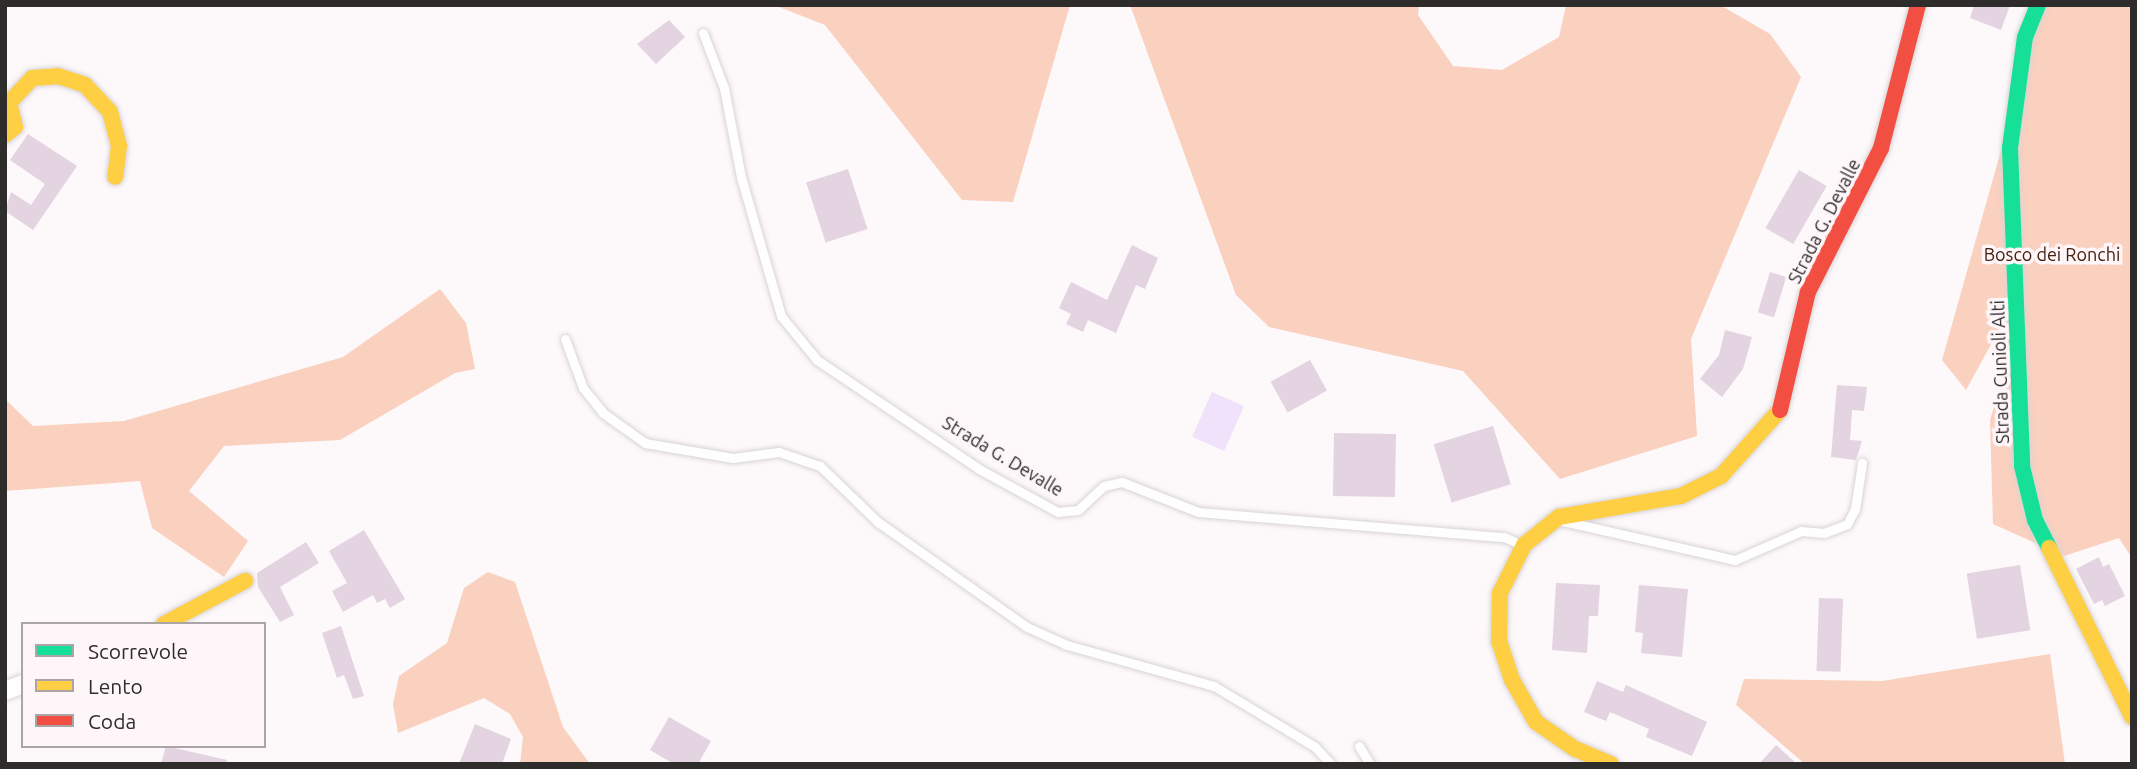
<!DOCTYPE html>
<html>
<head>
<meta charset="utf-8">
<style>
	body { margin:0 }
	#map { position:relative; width:2137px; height:769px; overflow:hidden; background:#fdf8fa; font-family:Ubuntu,sans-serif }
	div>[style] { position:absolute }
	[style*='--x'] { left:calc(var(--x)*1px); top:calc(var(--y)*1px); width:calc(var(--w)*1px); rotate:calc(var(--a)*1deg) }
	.forest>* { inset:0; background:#fad0bf }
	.water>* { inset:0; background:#f0e2fa; transform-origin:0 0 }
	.building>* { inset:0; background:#e4d3e0; transform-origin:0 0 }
	.roads { filter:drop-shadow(0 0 2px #d8d4d5) drop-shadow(0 0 2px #d8d4d5) }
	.lane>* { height:9px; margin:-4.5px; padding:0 4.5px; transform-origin:4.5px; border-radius:4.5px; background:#fffefe }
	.street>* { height:18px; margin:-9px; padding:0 9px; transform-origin:9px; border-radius:9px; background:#fffefe }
	.fast>* { height:16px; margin:-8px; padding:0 8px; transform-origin:8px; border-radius:8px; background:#16e098 }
	.slow>* { height:16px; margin:-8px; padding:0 8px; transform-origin:8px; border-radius:8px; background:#ffcf43 }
	.jam>* { height:16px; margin:-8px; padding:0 8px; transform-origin:8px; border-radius:8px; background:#f24e42 }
	span { translate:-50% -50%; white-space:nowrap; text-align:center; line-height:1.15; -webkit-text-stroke:7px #fff6f9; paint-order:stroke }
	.street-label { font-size:18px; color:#2f2c2c }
	.park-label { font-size:18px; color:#43200f }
	.frame { position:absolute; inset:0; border:7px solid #2f2c2c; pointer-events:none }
	.legend { position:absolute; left:21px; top:622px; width:245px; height:126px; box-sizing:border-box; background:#fff6f9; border:2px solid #aca5a7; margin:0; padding:9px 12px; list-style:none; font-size:21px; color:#2f2c2c }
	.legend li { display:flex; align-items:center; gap:14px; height:35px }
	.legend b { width:35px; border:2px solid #aca5a7 }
</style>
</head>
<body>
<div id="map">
	<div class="forest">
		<i style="clip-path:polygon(774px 5px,1070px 5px,1013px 202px,962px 200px,825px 25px)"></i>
		<i style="clip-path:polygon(1130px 5px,1419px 5px,1418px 15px,1453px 66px,1502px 70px,1559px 37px,1566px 5px,1720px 5px,1770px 34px,1801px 77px,1691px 339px,1697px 436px,1560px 479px,1463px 371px,1269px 327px,1236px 295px)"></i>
		<i style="clip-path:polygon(2042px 5px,2132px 5px,2132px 558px,2119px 538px,2064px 556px,1993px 524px,1990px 420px,2002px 380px,2005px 319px,1966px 390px,1942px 360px)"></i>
		<i style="clip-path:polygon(440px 289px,466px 323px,475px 369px,455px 373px,340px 440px,224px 446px,189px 491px,248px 541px,224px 577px,152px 528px,140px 481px,5px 491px,5px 399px,33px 426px,124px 421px,343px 357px)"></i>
		<i style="clip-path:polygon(488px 572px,515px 582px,563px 727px,590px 764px,520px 764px,523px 737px,510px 714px,484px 698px,398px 733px,393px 704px,399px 676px,447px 643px,464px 588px)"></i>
		<i style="clip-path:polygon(2050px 654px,2065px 764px,1805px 764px,1736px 705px,1744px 679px,1882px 681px)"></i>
	</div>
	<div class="water">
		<i style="left:1212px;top:392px;width:35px;height:49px;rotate:24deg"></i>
	</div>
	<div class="building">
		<i style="clip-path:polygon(1974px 5px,2010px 5px,2001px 30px,1970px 18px)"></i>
		<i style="clip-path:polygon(669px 20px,685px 37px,656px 64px,637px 44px)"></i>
		<i style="clip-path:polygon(28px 134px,77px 166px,33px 230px,5px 211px,11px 192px,31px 205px,45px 184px,10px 160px)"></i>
		<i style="left:848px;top:169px;width:63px;height:44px;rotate:72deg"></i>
		<i style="left:1799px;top:170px;width:32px;height:67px;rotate:30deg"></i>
		<i style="clip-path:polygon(1132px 245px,1158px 258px,1145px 289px,1136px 285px,1116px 333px,1088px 320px,1083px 332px,1066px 324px,1071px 314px,1059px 308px,1071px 282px,1107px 300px)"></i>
		<i style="left:1770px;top:272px;width:17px;height:42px;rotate:17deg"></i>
		<i style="clip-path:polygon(1725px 330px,1752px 337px,1743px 369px,1722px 397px,1700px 379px,1719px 355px)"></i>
		<i style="left:1310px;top:360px;width:35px;height:45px;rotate:61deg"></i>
		<i style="clip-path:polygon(1837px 385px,1867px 387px,1864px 411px,1852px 410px,1850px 440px,1862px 441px,1856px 460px,1831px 457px)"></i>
		<i style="left:1493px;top:426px;width:61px;height:62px;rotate:73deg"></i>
		<i style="left:1334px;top:433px;width:62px;height:63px;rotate:1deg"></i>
		<i style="clip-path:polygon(364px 530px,405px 599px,390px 608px,385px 599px,377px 603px,373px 595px,343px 612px,332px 591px,347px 583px,329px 551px)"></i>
		<i style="clip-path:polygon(306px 542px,319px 563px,280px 587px,294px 615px,280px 622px,258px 587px,257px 573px)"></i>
		<i style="clip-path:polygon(2099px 557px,2103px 567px,2109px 564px,2125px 596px,2105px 606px,2102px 600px,2094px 604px,2076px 569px)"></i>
		<i style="left:2020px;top:565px;width:66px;height:54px;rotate:81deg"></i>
		<i style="clip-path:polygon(1556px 583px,1600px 585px,1598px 616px,1589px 616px,1587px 653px,1552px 650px)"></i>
		<i style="clip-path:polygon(1639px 585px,1688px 589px,1682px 657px,1641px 653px,1643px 633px,1635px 632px)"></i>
		<i style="left:1819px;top:598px;width:24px;height:73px;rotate:2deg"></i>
		<i style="clip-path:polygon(341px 626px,364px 696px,353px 699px,344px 675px,337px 678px,322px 633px)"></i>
		<i style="clip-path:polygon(1597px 681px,1623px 692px,1626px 685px,1707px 722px,1692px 756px,1646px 737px,1649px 729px,1610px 712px,1606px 721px,1584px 712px)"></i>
		<i style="clip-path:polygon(669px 717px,711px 741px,698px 764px,674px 764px,650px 750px)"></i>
		<i style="clip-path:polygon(475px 724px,511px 739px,502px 764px,459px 764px)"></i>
		<i style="clip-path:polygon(1776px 745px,1797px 764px,1759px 764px)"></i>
		<i style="clip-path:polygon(166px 746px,227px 760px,226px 764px,161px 764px)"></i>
	</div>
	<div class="roads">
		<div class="lane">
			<i style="--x:703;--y:33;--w:59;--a:69.1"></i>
			<i style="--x:724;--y:88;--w:91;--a:79.2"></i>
			<i style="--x:741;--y:177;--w:145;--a:73.9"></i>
			<i style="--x:781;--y:316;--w:57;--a:50.7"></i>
			<i style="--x:817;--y:360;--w:195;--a:33.9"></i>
			<i style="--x:979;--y:469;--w:90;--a:28.6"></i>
			<i style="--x:1058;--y:512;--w:20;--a:-6"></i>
			<i style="--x:1078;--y:510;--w:35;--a:-43"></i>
			<i style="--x:1104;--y:486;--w:18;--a:-13"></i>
			<i style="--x:1122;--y:482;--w:82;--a:21.5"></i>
			<i style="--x:1198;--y:512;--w:307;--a:4.7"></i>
			<i style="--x:1504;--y:537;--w:20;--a:24"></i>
			<i style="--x:565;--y:339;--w:52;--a:69.8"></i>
			<i style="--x:583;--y:388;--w:32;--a:51"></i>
			<i style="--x:603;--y:413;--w:52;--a:35.5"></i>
			<i style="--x:645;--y:443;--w:89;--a:9.7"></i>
			<i style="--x:733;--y:458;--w:46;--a:-7.4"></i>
			<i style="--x:779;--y:452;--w:43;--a:18.9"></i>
			<i style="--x:820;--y:466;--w:81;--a:44"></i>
			<i style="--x:878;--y:522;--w:182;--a:35.2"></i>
			<i style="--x:1027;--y:627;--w:44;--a:24.2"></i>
			<i style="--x:1067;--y:645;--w:153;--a:15.6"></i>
			<i style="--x:1214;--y:686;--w:118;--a:31.1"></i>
			<i style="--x:1315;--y:747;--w:23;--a:47"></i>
			<i style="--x:1563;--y:521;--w:176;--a:12.8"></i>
			<i style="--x:1735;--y:560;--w:72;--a:-23.7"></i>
			<i style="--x:1801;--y:531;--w:23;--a:5"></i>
			<i style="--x:1824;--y:533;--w:25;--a:-21"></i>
			<i style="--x:1847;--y:524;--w:17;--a:-62"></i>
			<i style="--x:1855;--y:509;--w:47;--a:-81.3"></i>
			<i style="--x:1359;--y:746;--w:21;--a:59"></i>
		</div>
		<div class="street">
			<i style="--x:5;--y:691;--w:19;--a:-21"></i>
		</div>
		<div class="fast">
			<i style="--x:2038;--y:5;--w:35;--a:112"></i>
			<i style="--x:2025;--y:37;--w:112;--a:97.7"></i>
			<i style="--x:2010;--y:148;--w:318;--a:87.8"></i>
			<i style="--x:2022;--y:466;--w:56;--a:76.5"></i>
			<i style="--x:2035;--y:520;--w:31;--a:63"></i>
		</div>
		<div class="slow">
			<i style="--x:5;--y:135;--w:13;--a:-39"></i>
			<i style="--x:15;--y:127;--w:25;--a:-104"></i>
			<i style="--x:9;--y:103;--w:34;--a:-47"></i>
			<i style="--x:32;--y:78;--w:26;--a:-4"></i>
			<i style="--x:58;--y:76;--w:28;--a:18"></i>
			<i style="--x:85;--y:85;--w:37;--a:47"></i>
			<i style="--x:110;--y:112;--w:35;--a:75"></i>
			<i style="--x:119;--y:146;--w:31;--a:97"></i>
			<i style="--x:2049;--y:548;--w:188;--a:63.8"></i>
			<i style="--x:164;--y:624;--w:92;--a:-28"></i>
			<i style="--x:1611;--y:764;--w:39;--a:-157"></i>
			<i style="--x:1575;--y:749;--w:47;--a:-145.3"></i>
			<i style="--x:1536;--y:722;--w:48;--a:-119.7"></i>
			<i style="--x:1512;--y:680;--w:41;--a:-108.4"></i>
			<i style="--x:1499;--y:641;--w:48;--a:-88.8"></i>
			<i style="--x:1500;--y:593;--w:54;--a:-63.4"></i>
			<i style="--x:1524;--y:545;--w:45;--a:-38.7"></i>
			<i style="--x:1559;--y:517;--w:124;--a:-9.8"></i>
			<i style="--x:1681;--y:496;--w:45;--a:-26.6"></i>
			<i style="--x:1721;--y:476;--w:89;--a:-48.2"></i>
		</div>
		<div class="jam">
			<i style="--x:1780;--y:410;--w:121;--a:-76.7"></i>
			<i style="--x:1808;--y:292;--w:161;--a:-63.1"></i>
			<i style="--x:1881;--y:148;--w:148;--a:-75.5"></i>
		</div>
	</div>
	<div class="street-label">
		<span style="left:1824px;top:221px;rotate:-63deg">Strada G. Devalle</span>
		<span style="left:2000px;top:372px;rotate:-92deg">Strada Cunioli Alti</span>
		<span style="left:1003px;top:456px;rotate:31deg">Strada G. Devalle</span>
	</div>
	<div class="park-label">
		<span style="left:2052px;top:254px">Bosco dei Ronchi</span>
	</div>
	<div class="frame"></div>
	<ul class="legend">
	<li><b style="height:9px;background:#16e098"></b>Scorrevole</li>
	<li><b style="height:9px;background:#ffcf43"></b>Lento</li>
	<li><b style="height:9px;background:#f24e42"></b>Coda</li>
	</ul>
</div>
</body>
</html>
